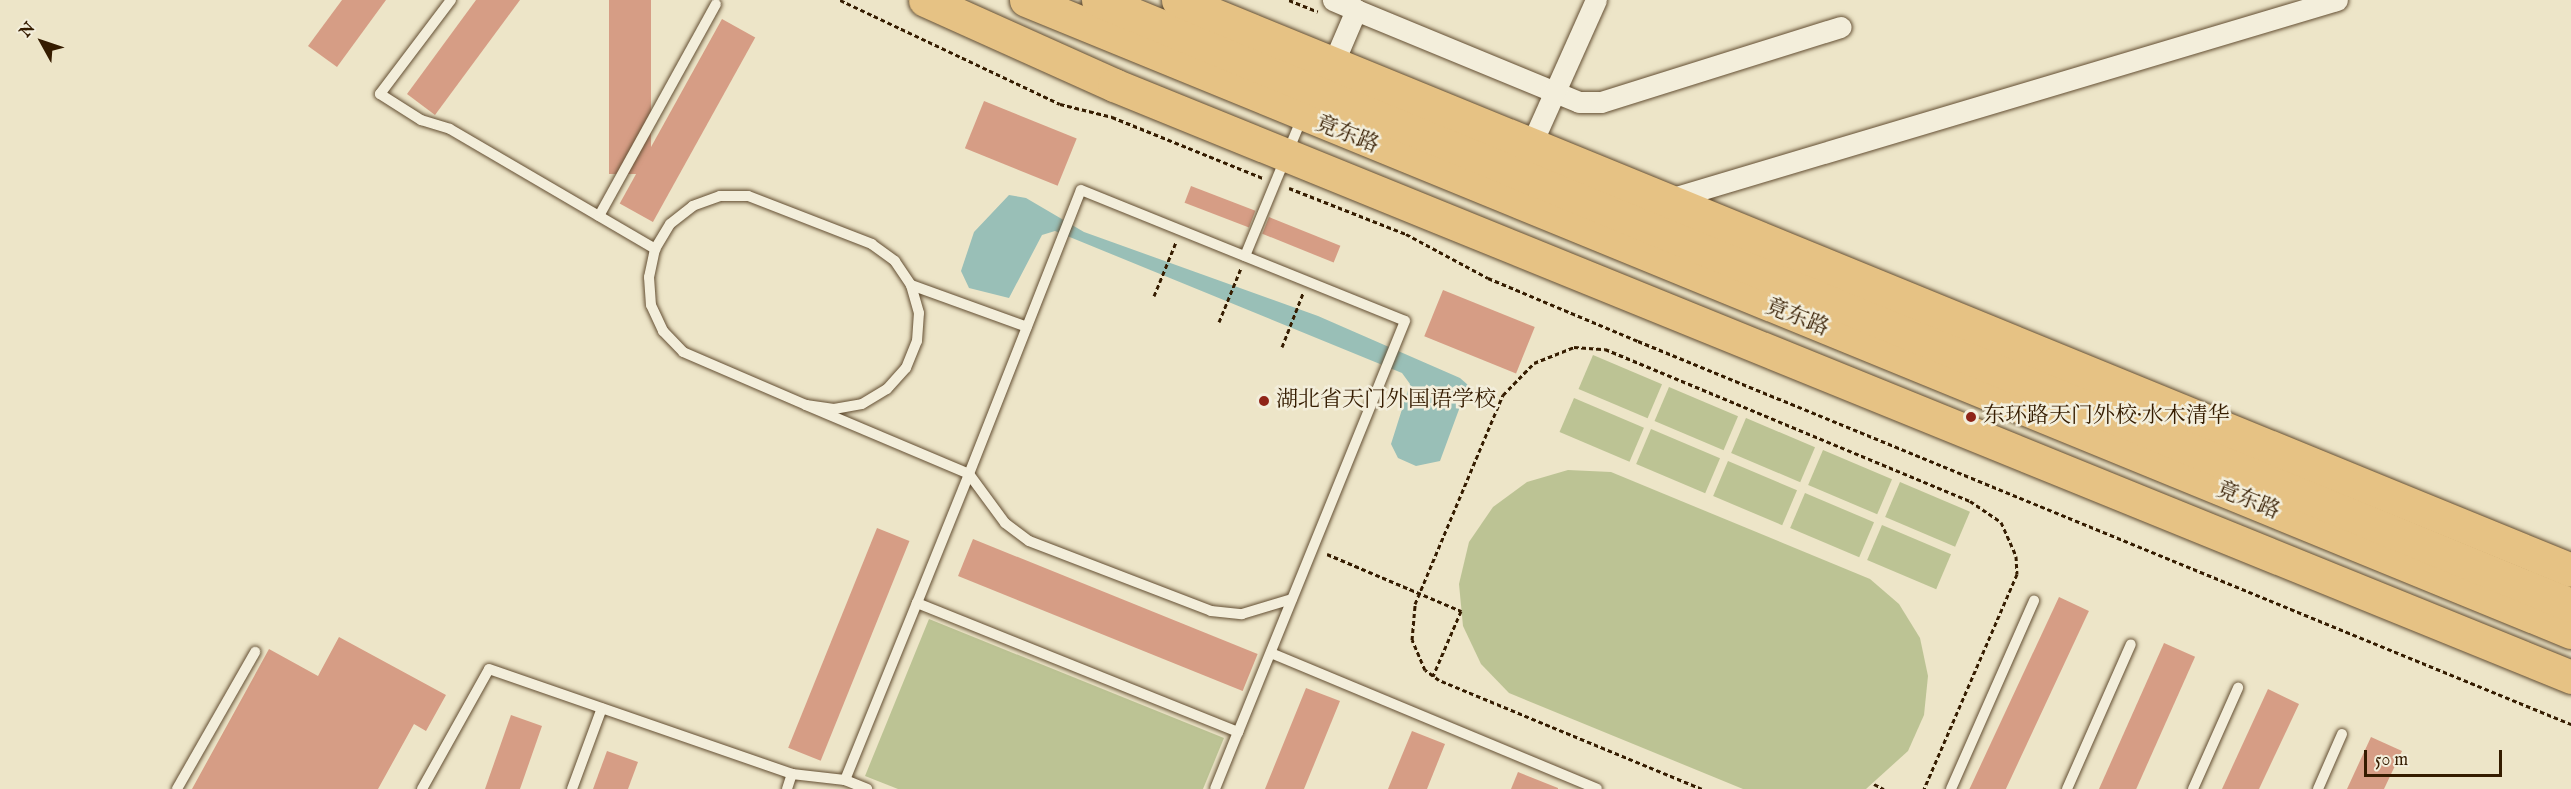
<!DOCTYPE html>
<html>
<head>
<meta charset="utf-8">
<style>
	body { margin:0 }
	#map { position:relative; width:2571px; height:789px; overflow:hidden; background:#ede5c8; font-family:"IM FELL English","Noto Serif SC",serif }
	div>[style] { position:absolute }
	[style*='--x'] { left:calc(var(--x)*1px); top:calc(var(--y)*1px); width:calc(var(--w)*1px); rotate:calc(var(--a)*1deg) }
	.green>* { inset:0; background:#bcc394; transform-origin:0 0 }
	.water>* { inset:0; background:#99bfb7 }
	.building>* { inset:0; background:#d69d85; transform-origin:0 0 }
	.path>* { height:3px; margin-top:-1.5px; transform-origin:0; background:repeating-linear-gradient(90deg,#351c00 0 4.5px,transparent 0 7.5px) }
	.roads { filter:drop-shadow(0 0 2px #634e32) drop-shadow(0 0 2px #634e32) }
	.service>* { height:10px; margin:-5px; padding:0 5px; transform-origin:5px; border-radius:5px; background:#f3eedb }
	.minor>* { height:21px; margin:-10.5px; padding:0 10.5px; transform-origin:10.5px; border-radius:10.5px; background:#f3eedb }
	.primary>* { height:33px; margin:-16.5px; padding:0 16.5px; transform-origin:16.5px; border-radius:16.5px; background:#e6c284 }
	.dots>* { width:16px; height:16px; translate:-50% -50%; box-sizing:border-box; border:3px solid #f3eedb; border-radius:50% }
	span { translate:-50% -50%; white-space:nowrap; text-align:center; line-height:1.15; -webkit-text-stroke:5px #f3eedb; paint-order:stroke }
	.street-label { font-size:22px; color:#351c00 }
	.poi-label { font-size:22px; color:#351c00 }
	.left { translate:0 -50%; text-align:left }
	.north { position:absolute; left:12px; top:12px; width:60px; height:60px; -webkit-text-stroke:4px #f3eedb; paint-order:stroke; rotate:310deg; font-size:16px; font-weight:700; line-height:24px; text-align:center; color:#351c00 }
	.north::after { content:''; display:block; margin:auto; width:21px; height:27px; background:#351c00; clip-path:polygon(50% 0,100% 100%,50% 72%,0 100%) }
	.scale { position:absolute; left:2364px; top:750px; width:138px; height:27px; box-sizing:border-box; border:3px solid #351c00; border-top:0; padding-left:8px; font-size:18px; line-height:21px; white-space:nowrap; color:#351c00; -webkit-text-stroke:4px #f3eedb; paint-order:stroke }
</style>
</head>
<body>
<div id="map">
	<div class="green">
		<i style="left:1593px;top:355px;width:75px;height:37px;rotate:23deg"></i>
		<i style="left:1669px;top:387px;width:75px;height:37px;rotate:23deg"></i>
		<i style="left:1574px;top:398px;width:76px;height:37px;rotate:23deg"></i>
		<i style="left:1746px;top:418px;width:75px;height:38px;rotate:23deg"></i>
		<i style="left:1651px;top:429px;width:75px;height:38px;rotate:23deg"></i>
		<i style="left:1823px;top:450px;width:75px;height:38px;rotate:23deg"></i>
		<i style="left:1728px;top:461px;width:75px;height:38px;rotate:23deg"></i>
		<i style="clip-path:polygon(1568px 470px,1611px 472px,1870px 579px,1899px 604px,1920px 638px,1928px 676px,1924px 715px,1908px 751px,1866px 789px,1743px 789px,1509px 693px,1481px 664px,1463px 626px,1459px 584px,1469px 542px,1493px 507px,1527px 482px)"></i>
		<i style="left:1900px;top:482px;width:76px;height:38px;rotate:23deg"></i>
		<i style="left:1805px;top:493px;width:75px;height:38px;rotate:23deg"></i>
		<i style="left:1882px;top:525px;width:75px;height:38px;rotate:23deg"></i>
		<i style="clip-path:polygon(929px 619px,1224px 738px,1203px 789px,898px 789px,865px 776px)"></i>
	</div>
	<div class="water">
		<i style="clip-path:polygon(1009px 195px,1026px 198px,1084px 232px,1318px 316px,1460px 378px,1468px 385px,1440px 461px,1416px 466px,1398px 458px,1391px 444px,1410px 384px,1402px 373px,1055px 231px,1042px 235px,1009px 298px,969px 288px,961px 271px,974px 232px)"></i>
	</div>
	<div class="building">
		<i style="clip-path:polygon(342px 0,386px 0,337px 67px,308px 46px)"></i>
		<i style="clip-path:polygon(476px 0,520px 0,435px 115px,407px 94px)"></i>
		<i style="left:609px;top:0;width:42px;height:174px"></i>
		<i style="left:722px;top:19px;width:38px;height:211px;rotate:29deg"></i>
		<i style="left:984px;top:101px;width:100px;height:51px;rotate:22deg"></i>
		<i style="left:1191px;top:186px;width:69px;height:18px;rotate:21deg"></i>
		<i style="left:1269px;top:217px;width:77px;height:18px;rotate:22deg"></i>
		<i style="left:1443px;top:290px;width:99px;height:50px;rotate:22deg"></i>
		<i style="left:877px;top:528px;width:35px;height:237px;rotate:22deg"></i>
		<i style="left:973px;top:539px;width:307px;height:40px;rotate:22deg"></i>
		<i style="left:2059px;top:597px;width:33px;height:212px;rotate:25deg"></i>
		<i style="clip-path:polygon(339px 637px,446px 695px,426px 731px,414px 724px,378px 789px,192px 789px,269px 649px,318px 676px)"></i>
		<i style="left:2164px;top:643px;width:34px;height:161px;rotate:24deg"></i>
		<i style="clip-path:polygon(1306px 688px,1340px 701px,1304px 789px,1265px 789px)"></i>
		<i style="clip-path:polygon(2268px 689px,2299px 704px,2259px 789px,2222px 789px)"></i>
		<i style="clip-path:polygon(511px 715px,542px 726px,520px 789px,485px 789px)"></i>
		<i style="clip-path:polygon(1412px 731px,1445px 744px,1427px 789px,1388px 789px)"></i>
		<i style="clip-path:polygon(2371px 737px,2402px 751px,2384px 789px,2347px 789px)"></i>
		<i style="clip-path:polygon(607px 751px,638px 762px,628px 789px,593px 789px)"></i>
		<i style="clip-path:polygon(1518px 772px,1558px 788px,1558px 789px,1511px 789px)"></i>
	</div>
	<div class="path">
		<i style="--x:840;--y:0;--w:243;--a:25.3"></i>
		<i style="--x:1060;--y:104;--w:54;--a:14"></i>
		<i style="--x:1112;--y:117;--w:163;--a:22"></i>
		<i style="--x:1289;--y:0;--w:31;--a:22"></i>
		<i style="--x:1289;--y:188;--w:126;--a:21.5"></i>
		<i style="--x:1406;--y:234;--w:93;--a:28.2"></i>
		<i style="--x:1488;--y:278;--w:163;--a:22.8"></i>
		<i style="--x:1638;--y:341;--w:1009;--a:22.32"></i>
		<i style="--x:1154;--y:296;--w:58;--a:-67.8"></i>
		<i style="--x:1219;--y:322;--w:58;--a:-67.8"></i>
		<i style="--x:1282;--y:347;--w:58;--a:-68.7"></i>
		<i style="--x:1327;--y:554;--w:146;--a:23"></i>
		<i style="--x:1461;--y:611;--w:71;--a:113.3"></i>
		<i style="--x:1874;--y:784;--w:11;--a:27"></i>
		<i style="--x:1702;--y:789;--w:285;--a:-157.5"></i>
		<i style="--x:1439;--y:680;--w:17;--a:-144"></i>
		<i style="--x:1425;--y:670;--w:33;--a:-113"></i>
		<i style="--x:1412;--y:640;--w:36;--a:-85"></i>
		<i style="--x:1415;--y:604;--w:227;--a:-67.2"></i>
		<i style="--x:1503;--y:395;--w:45;--a:-45.9"></i>
		<i style="--x:1534;--y:363;--w:43;--a:-21.8"></i>
		<i style="--x:1574;--y:347;--w:31;--a:4"></i>
		<i style="--x:1605;--y:349;--w:395;--a:22.6"></i>
		<i style="--x:1970;--y:501;--w:37;--a:34"></i>
		<i style="--x:2001;--y:522;--w:37;--a:66"></i>
		<i style="--x:2016;--y:556;--w:18;--a:87"></i>
		<i style="--x:2017;--y:574;--w:234;--a:113.4"></i>
	</div>
	<div class="roads">
		<div class="service">
			<i style="--x:451;--y:0;--w:118;--a:127.1"></i>
			<i style="--x:380;--y:94;--w:49;--a:32.4"></i>
			<i style="--x:421;--y:120;--w:30;--a:17"></i>
			<i style="--x:450;--y:129;--w:238;--a:30.3"></i>
			<i style="--x:599;--y:216;--w:242;--a:-61.1"></i>
			<i style="--x:1245;--y:256;--w:149;--a:-67.6"></i>
			<i style="--x:911;--y:285;--w:123;--a:19.9"></i>
			<i style="--x:806;--y:405;--w:28;--a:8"></i>
			<i style="--x:834;--y:409;--w:28;--a:-10"></i>
			<i style="--x:862;--y:404;--w:29;--a:-31"></i>
			<i style="--x:887;--y:389;--w:28;--a:-48"></i>
			<i style="--x:906;--y:368;--w:29;--a:-68"></i>
			<i style="--x:917;--y:341;--w:28;--a:-86"></i>
			<i style="--x:919;--y:313;--w:29;--a:-106"></i>
			<i style="--x:911;--y:285;--w:29;--a:-124"></i>
			<i style="--x:895;--y:261;--w:29;--a:-144"></i>
			<i style="--x:872;--y:244;--w:133;--a:-158.8"></i>
			<i style="--x:748;--y:196;--w:28;--a:180"></i>
			<i style="--x:720;--y:196;--w:29;--a:160"></i>
			<i style="--x:693;--y:206;--w:29;--a:142"></i>
			<i style="--x:670;--y:224;--w:29;--a:121"></i>
			<i style="--x:655;--y:249;--w:29;--a:102"></i>
			<i style="--x:649;--y:277;--w:28;--a:86"></i>
			<i style="--x:651;--y:305;--w:29;--a:65"></i>
			<i style="--x:663;--y:331;--w:29;--a:46"></i>
			<i style="--x:683;--y:352;--w:134;--a:23.3"></i>
			<i style="--x:806;--y:405;--w:177;--a:22.9"></i>
			<i style="--x:969;--y:474;--w:305;--a:-68.5"></i>
			<i style="--x:1081;--y:190;--w:349;--a:22"></i>
			<i style="--x:1405;--y:321;--w:444;--a:112.1"></i>
			<i style="--x:969;--y:474;--w:61;--a:53.7"></i>
			<i style="--x:1005;--y:523;--w:30;--a:37"></i>
			<i style="--x:1029;--y:541;--w:195;--a:21"></i>
			<i style="--x:1211;--y:611;--w:31;--a:6"></i>
			<i style="--x:1242;--y:614;--w:52;--a:-16.7"></i>
			<i style="--x:917;--y:603;--w:139;--a:-68"></i>
			<i style="--x:1271;--y:653;--w:353;--a:22.6"></i>
			<i style="--x:845;--y:780;--w:191;--a:-67.9"></i>
			<i style="--x:917;--y:603;--w:346;--a:21.9"></i>
			<i style="--x:1238;--y:732;--w:61;--a:112"></i>
			<i style="--x:177;--y:789;--w:158;--a:-60.3"></i>
			<i style="--x:422;--y:789;--w:137;--a:-60.8"></i>
			<i style="--x:489;--y:669;--w:321;--a:19.1"></i>
			<i style="--x:792;--y:774;--w:53;--a:6.5"></i>
			<i style="--x:845;--y:780;--w:24;--a:22"></i>
			<i style="--x:572;--y:789;--w:86;--a:-69.7"></i>
			<i style="--x:787;--y:789;--w:16;--a:-72"></i>
			<i style="--x:1951;--y:789;--w:206;--a:-66.2"></i>
			<i style="--x:2067;--y:789;--w:158;--a:-66.2"></i>
			<i style="--x:2193;--y:789;--w:111;--a:-66"></i>
			<i style="--x:2318;--y:789;--w:60;--a:-66.4"></i>
		</div>
		<div class="minor">
			<i style="--x:1333;--y:0;--w:25;--a:23"></i>
			<i style="--x:1329;--y:73;--w:69;--a:-66.8"></i>
			<i style="--x:1356;--y:10;--w:241;--a:22.4"></i>
			<i style="--x:1579;--y:102;--w:22;--a:0"></i>
			<i style="--x:1601;--y:102;--w:251;--a:-17.4"></i>
			<i style="--x:1527;--y:154;--w:169;--a:-65.9"></i>
			<i style="--x:1666;--y:200;--w:700;--a:-16.6"></i>
		</div>
		<div class="primary">
			<i style="--x:925;--y:0;--w:207;--a:24.2"></i>
			<i style="--x:1114;--y:85;--w:1573;--a:22.11"></i>
			<i style="--x:1026;--y:0;--w:1669;--a:22.25"></i>
			<i style="--x:1098;--y:0;--w:1592;--a:22.33"></i>
			<i style="--x:1178;--y:0;--w:1505;--a:22.25"></i>
		</div>
	</div>
	<div class="dots">
		<i style="left:1264px;top:401px;background:#8f2418"></i>
		<i style="left:1971px;top:417px;background:#8f2418"></i>
	</div>
	<div class="street-label">
		<span style="left:1347px;top:135px;rotate:22deg">竟东路</span>
		<span style="left:1797px;top:318px;rotate:22deg">竟东路</span>
		<span style="left:2248px;top:501px;rotate:22deg">竟东路</span>
	</div>
	<div class="poi-label">
		<span class="left" style="left:1276px;top:401px">湖北省天门外国语学校</span>
		<span class="left" style="left:1983px;top:417px">东环路天门外校·水木清华</span>
	</div>
	<div class="north">N</div>
	<div class="scale">50 m</div>
</div>
</body>
</html>
